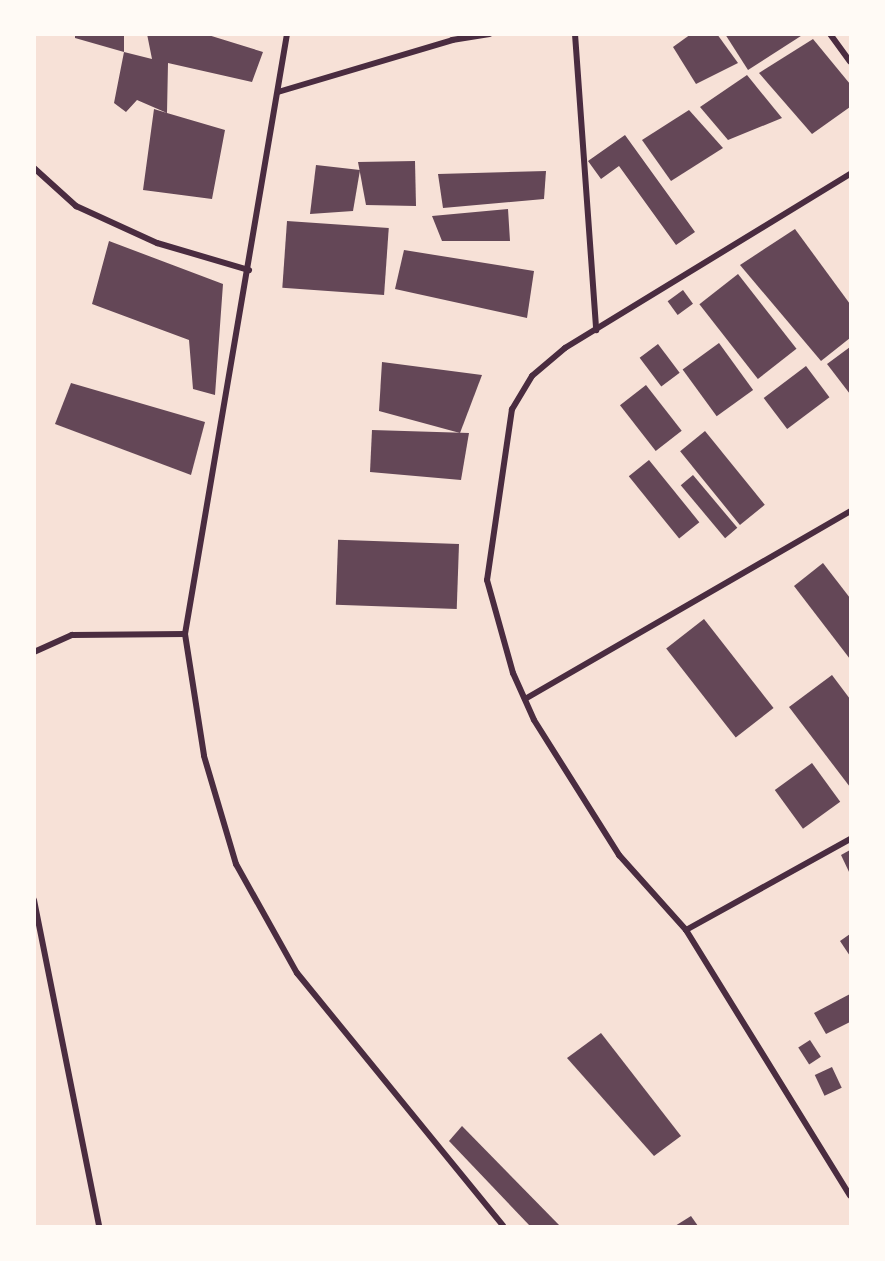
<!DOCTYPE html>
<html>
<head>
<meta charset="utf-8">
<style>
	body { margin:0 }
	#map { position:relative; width:885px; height:1261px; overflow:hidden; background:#f7e1d7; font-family:Lora,serif }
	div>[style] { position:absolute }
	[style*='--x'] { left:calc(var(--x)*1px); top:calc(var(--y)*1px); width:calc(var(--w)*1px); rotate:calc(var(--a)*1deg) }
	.building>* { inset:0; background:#644757; transform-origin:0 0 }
	.minor>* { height:6px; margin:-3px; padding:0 3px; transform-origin:3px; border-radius:3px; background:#4a2c40 }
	span { translate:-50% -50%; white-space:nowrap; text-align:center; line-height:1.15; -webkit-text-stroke:4.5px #fffaf5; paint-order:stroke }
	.frame { position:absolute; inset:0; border:36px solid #fffaf5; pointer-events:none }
</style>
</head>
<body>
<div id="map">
	<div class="building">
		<i style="clip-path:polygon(75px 34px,124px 34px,124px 52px,75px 38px)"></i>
		<i style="clip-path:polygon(147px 34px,205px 34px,263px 52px,252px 82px,168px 63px,167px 113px,225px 130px,212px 199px,143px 190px,154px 109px,167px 113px,137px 100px,126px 112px,114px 103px,124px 52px,152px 59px)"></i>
		<i style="clip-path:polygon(691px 34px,717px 34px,738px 63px,696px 84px,673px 47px)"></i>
		<i style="clip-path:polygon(725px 34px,804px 34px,748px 70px)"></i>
		<i style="clip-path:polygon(813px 39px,850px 84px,850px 107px,812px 134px,759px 73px)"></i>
		<i style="clip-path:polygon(747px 75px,782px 118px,728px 140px,700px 107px)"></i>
		<i style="clip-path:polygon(689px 110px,723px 148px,671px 181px,642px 140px)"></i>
		<i style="clip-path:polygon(625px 135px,695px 232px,676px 245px,619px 166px,601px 179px,588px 161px)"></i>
		<i style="clip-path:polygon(415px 161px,416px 206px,366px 205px,358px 162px)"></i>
		<i style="clip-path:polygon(316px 165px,360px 170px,353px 211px,310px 214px)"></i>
		<i style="clip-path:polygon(546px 171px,544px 199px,443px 208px,438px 174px)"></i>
		<i style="clip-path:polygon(508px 209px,510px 241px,442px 241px,432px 216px)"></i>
		<i style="left:287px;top:221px;width:102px;height:67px;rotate:4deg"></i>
		<i style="clip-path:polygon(795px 229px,850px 304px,850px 338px,821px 361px,740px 265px)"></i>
		<i style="clip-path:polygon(109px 241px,223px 284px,215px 395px,193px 389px,189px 340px,92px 304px)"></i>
		<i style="clip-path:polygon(404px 250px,534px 271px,527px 318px,395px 289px)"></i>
		<i style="left:738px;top:274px;width:95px;height:49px;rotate:52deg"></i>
		<i style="left:683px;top:290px;width:17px;height:19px;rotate:54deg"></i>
		<i style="left:719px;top:343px;width:58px;height:45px;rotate:54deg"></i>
		<i style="left:658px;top:344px;width:36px;height:23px;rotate:53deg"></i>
		<i style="clip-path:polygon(850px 347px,850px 394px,827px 364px)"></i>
		<i style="clip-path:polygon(382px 362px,482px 375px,460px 433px,379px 411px)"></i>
		<i style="left:806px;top:366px;width:39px;height:53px;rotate:53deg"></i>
		<i style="clip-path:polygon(71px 383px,205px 422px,191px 475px,55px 424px)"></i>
		<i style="left:646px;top:385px;width:58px;height:33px;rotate:52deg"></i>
		<i style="clip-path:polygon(372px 430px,469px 433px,461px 480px,370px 472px)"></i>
		<i style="left:705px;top:431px;width:95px;height:32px;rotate:51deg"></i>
		<i style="left:649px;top:460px;width:80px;height:26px;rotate:51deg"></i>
		<i style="left:693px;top:475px;width:69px;height:16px;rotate:50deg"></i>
		<i style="left:459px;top:544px;width:65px;height:121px;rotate:92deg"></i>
		<i style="clip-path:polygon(823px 563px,850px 598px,850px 659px,794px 586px)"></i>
		<i style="left:704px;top:619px;width:113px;height:48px;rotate:52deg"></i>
		<i style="clip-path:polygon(832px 675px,850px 699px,850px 787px,789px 707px)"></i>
		<i style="left:812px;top:763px;width:48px;height:46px;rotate:54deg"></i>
		<i style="clip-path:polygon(850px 850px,850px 874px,841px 855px)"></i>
		<i style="clip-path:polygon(850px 934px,850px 956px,840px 941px)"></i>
		<i style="clip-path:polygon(850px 994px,850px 1022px,826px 1034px,814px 1013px)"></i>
		<i style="clip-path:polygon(601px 1033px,681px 1136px,654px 1156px,567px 1058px)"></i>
		<i style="left:810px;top:1040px;width:20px;height:14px;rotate:57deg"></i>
		<i style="left:832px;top:1067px;width:23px;height:19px;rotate:65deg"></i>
		<i style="clip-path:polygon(462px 1126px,560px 1226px,530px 1226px,449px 1141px)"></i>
		<i style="clip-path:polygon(691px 1216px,698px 1226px,675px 1226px)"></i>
	</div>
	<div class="minor">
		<i style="--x:287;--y:34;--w:609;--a:99.65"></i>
		<i style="--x:185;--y:634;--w:123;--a:81.1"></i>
		<i style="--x:204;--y:756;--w:113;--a:73.5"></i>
		<i style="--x:236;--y:864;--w:125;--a:60.8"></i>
		<i style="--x:297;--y:973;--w:326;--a:50.8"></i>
		<i style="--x:575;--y:34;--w:297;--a:85.9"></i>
		<i style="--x:830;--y:34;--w:34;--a:54"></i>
		<i style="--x:278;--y:92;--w:182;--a:-16.6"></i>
		<i style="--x:452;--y:40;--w:38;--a:-9"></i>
		<i style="--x:34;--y:168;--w:57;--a:42.1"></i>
		<i style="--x:76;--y:206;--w:89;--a:24.6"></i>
		<i style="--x:157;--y:243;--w:96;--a:16.4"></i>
		<i style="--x:850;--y:174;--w:334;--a:148.6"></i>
		<i style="--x:565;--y:348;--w:43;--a:139.7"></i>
		<i style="--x:532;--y:376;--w:39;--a:121"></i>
		<i style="--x:512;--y:409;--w:173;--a:98.3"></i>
		<i style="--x:487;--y:580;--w:97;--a:74.4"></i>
		<i style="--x:513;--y:673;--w:51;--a:65.9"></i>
		<i style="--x:534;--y:720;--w:160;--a:57.8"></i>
		<i style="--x:619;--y:855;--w:101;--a:48.2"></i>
		<i style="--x:686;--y:930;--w:312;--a:58.3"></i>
		<i style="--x:34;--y:652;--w:42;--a:-24.1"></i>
		<i style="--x:72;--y:635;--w:113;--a:-0.5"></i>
		<i style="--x:525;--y:699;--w:375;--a:-30"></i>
		<i style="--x:34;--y:900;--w:332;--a:78.7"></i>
		<i style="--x:686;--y:930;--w:188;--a:-29"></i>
	</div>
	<div class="frame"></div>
</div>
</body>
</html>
